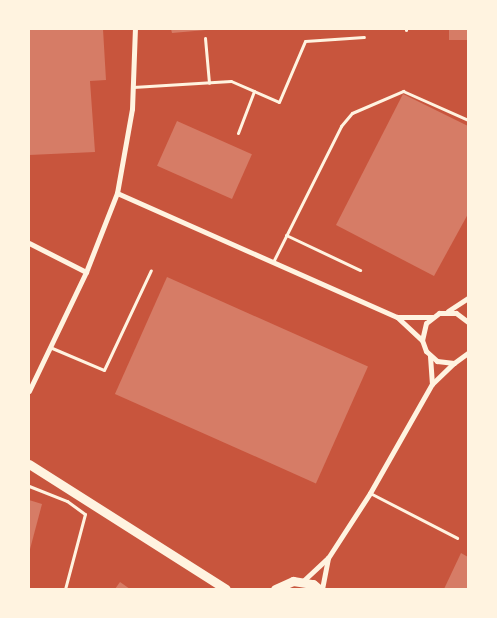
<!DOCTYPE html>
<html>
<head>
<meta charset="utf-8">
<style>
	body { margin:0 }
	#map { position:relative; width:497px; height:618px; overflow:hidden; background:#c8553d; font-family:"Archivo Narrow",sans-serif }
	div>[style] { position:absolute }
	[style*='--x'] { left:calc(var(--x)*1px); top:calc(var(--y)*1px); width:calc(var(--w)*1px); rotate:calc(var(--a)*1deg) }
	.building>* { inset:0; background:#d67c66; transform-origin:0 0 }
	.service>* { height:3px; margin:-1.5px; padding:0 1.5px; transform-origin:1.5px; border-radius:1.5px; background:#fff3e0 }
	.minor>* { height:5px; margin:-2.5px; padding:0 2.5px; transform-origin:2.5px; border-radius:2.5px; background:#fff3e0 }
	.secondary>* { height:9px; margin:-4.5px; padding:0 4.5px; transform-origin:4.5px; border-radius:4.5px; background:#fff3e0 }
	span { translate:-50% -50%; white-space:nowrap; text-align:center; line-height:1.15; -webkit-text-stroke:4px #fff3e0; paint-order:stroke }
	.frame { position:absolute; inset:0; border:30px solid #fff3e0; pointer-events:none }
</style>
</head>
<body>
<div id="map">
	<div class="building">
		<i style="clip-path:polygon(29px 29px,103px 29px,106px 80px,90px 81px,95px 152px,29px 155px)"></i>
		<i style="clip-path:polygon(171px 29px,206px 29px,206px 30px,172px 33px)"></i>
		<i style="left:449px;top:29px;width:19px;height:11px"></i>
		<i style="clip-path:polygon(403px 94px,468px 126px,468px 214px,434px 276px,336px 225px)"></i>
		<i style="left:177px;top:121px;width:82px;height:49px;rotate:24deg"></i>
		<i style="left:167px;top:277px;width:220px;height:128px;rotate:24deg"></i>
		<i style="clip-path:polygon(29px 500px,42px 504px,29px 553px)"></i>
		<i style="clip-path:polygon(461px 553px,468px 557px,468px 589px,444px 589px)"></i>
		<i style="clip-path:polygon(120px 582px,130px 589px,115px 589px)"></i>
	</div>
	<div class="service">
		<i style="--x:406;--y:29;--w:1;--a:90"></i>
		<i style="--x:205;--y:38;--w:45;--a:84.9"></i>
		<i style="--x:133;--y:87;--w:98;--a:-3.5"></i>
		<i style="--x:231;--y:81;--w:52;--a:23.6"></i>
		<i style="--x:279;--y:102;--w:66;--a:-66.9"></i>
		<i style="--x:305;--y:41;--w:59;--a:-3.9"></i>
		<i style="--x:238;--y:133;--w:45;--a:-69.1"></i>
		<i style="--x:286;--y:235;--w:82;--a:25.3"></i>
		<i style="--x:273;--y:262;--w:152;--a:-63.4"></i>
		<i style="--x:341;--y:126;--w:17;--a:-50"></i>
		<i style="--x:352;--y:113;--w:56;--a:-23.3"></i>
		<i style="--x:403;--y:91;--w:71;--a:24"></i>
		<i style="--x:52;--y:348;--w:56;--a:22.9"></i>
		<i style="--x:104;--y:370;--w:110;--a:-64.8"></i>
		<i style="--x:29;--y:486;--w:41;--a:21.5"></i>
		<i style="--x:67;--y:501;--w:22;--a:36"></i>
		<i style="--x:85;--y:514;--w:78;--a:104.9"></i>
		<i style="--x:370;--y:493;--w:98;--a:27.3"></i>
	</div>
	<div class="minor">
		<i style="--x:117;--y:193;--w:306;--a:23.9"></i>
		<i style="--x:397;--y:317;--w:34;--a:43"></i>
		<i style="--x:29;--y:243;--w:64;--a:27"></i>
		<i style="--x:448;--y:311;--w:24;--a:-33"></i>
		<i style="--x:398;--y:317;--w:34;--a:0"></i>
		<i style="--x:468;--y:322;--w:15;--a:-143"></i>
		<i style="--x:456;--y:313;--w:17;--a:180"></i>
		<i style="--x:439;--y:313;--w:16;--a:142"></i>
		<i style="--x:426;--y:323;--w:17;--a:103"></i>
		<i style="--x:422;--y:340;--w:12;--a:70"></i>
		<i style="--x:426;--y:351;--w:15;--a:42"></i>
		<i style="--x:437;--y:361;--w:17;--a:7"></i>
		<i style="--x:454;--y:363;--w:17;--a:-36"></i>
		<i style="--x:430;--y:356;--w:28;--a:86"></i>
		<i style="--x:29;--y:391;--w:132;--a:-64.4"></i>
		<i style="--x:86;--y:272;--w:85;--a:-68.6"></i>
		<i style="--x:117;--y:193;--w:85;--a:-79.9"></i>
		<i style="--x:132;--y:109;--w:80;--a:-87.9"></i>
		<i style="--x:303;--y:581;--w:34;--a:-43"></i>
		<i style="--x:328;--y:558;--w:77;--a:-57.1"></i>
		<i style="--x:370;--y:493;--w:125;--a:-60.4"></i>
		<i style="--x:432;--y:384;--w:30;--a:-44"></i>
		<i style="--x:322;--y:589;--w:32;--a:-79"></i>
	</div>
	<div class="secondary">
		<i style="--x:29;--y:464;--w:233;--a:32.4"></i>
		<i style="--x:275;--y:589;--w:20;--a:-24"></i>
		<i style="--x:293;--y:581;--w:20;--a:9"></i>
		<i style="--x:313;--y:584;--w:8;--a:40"></i>
	</div>
	<div class="frame"></div>
</div>
</body>
</html>
